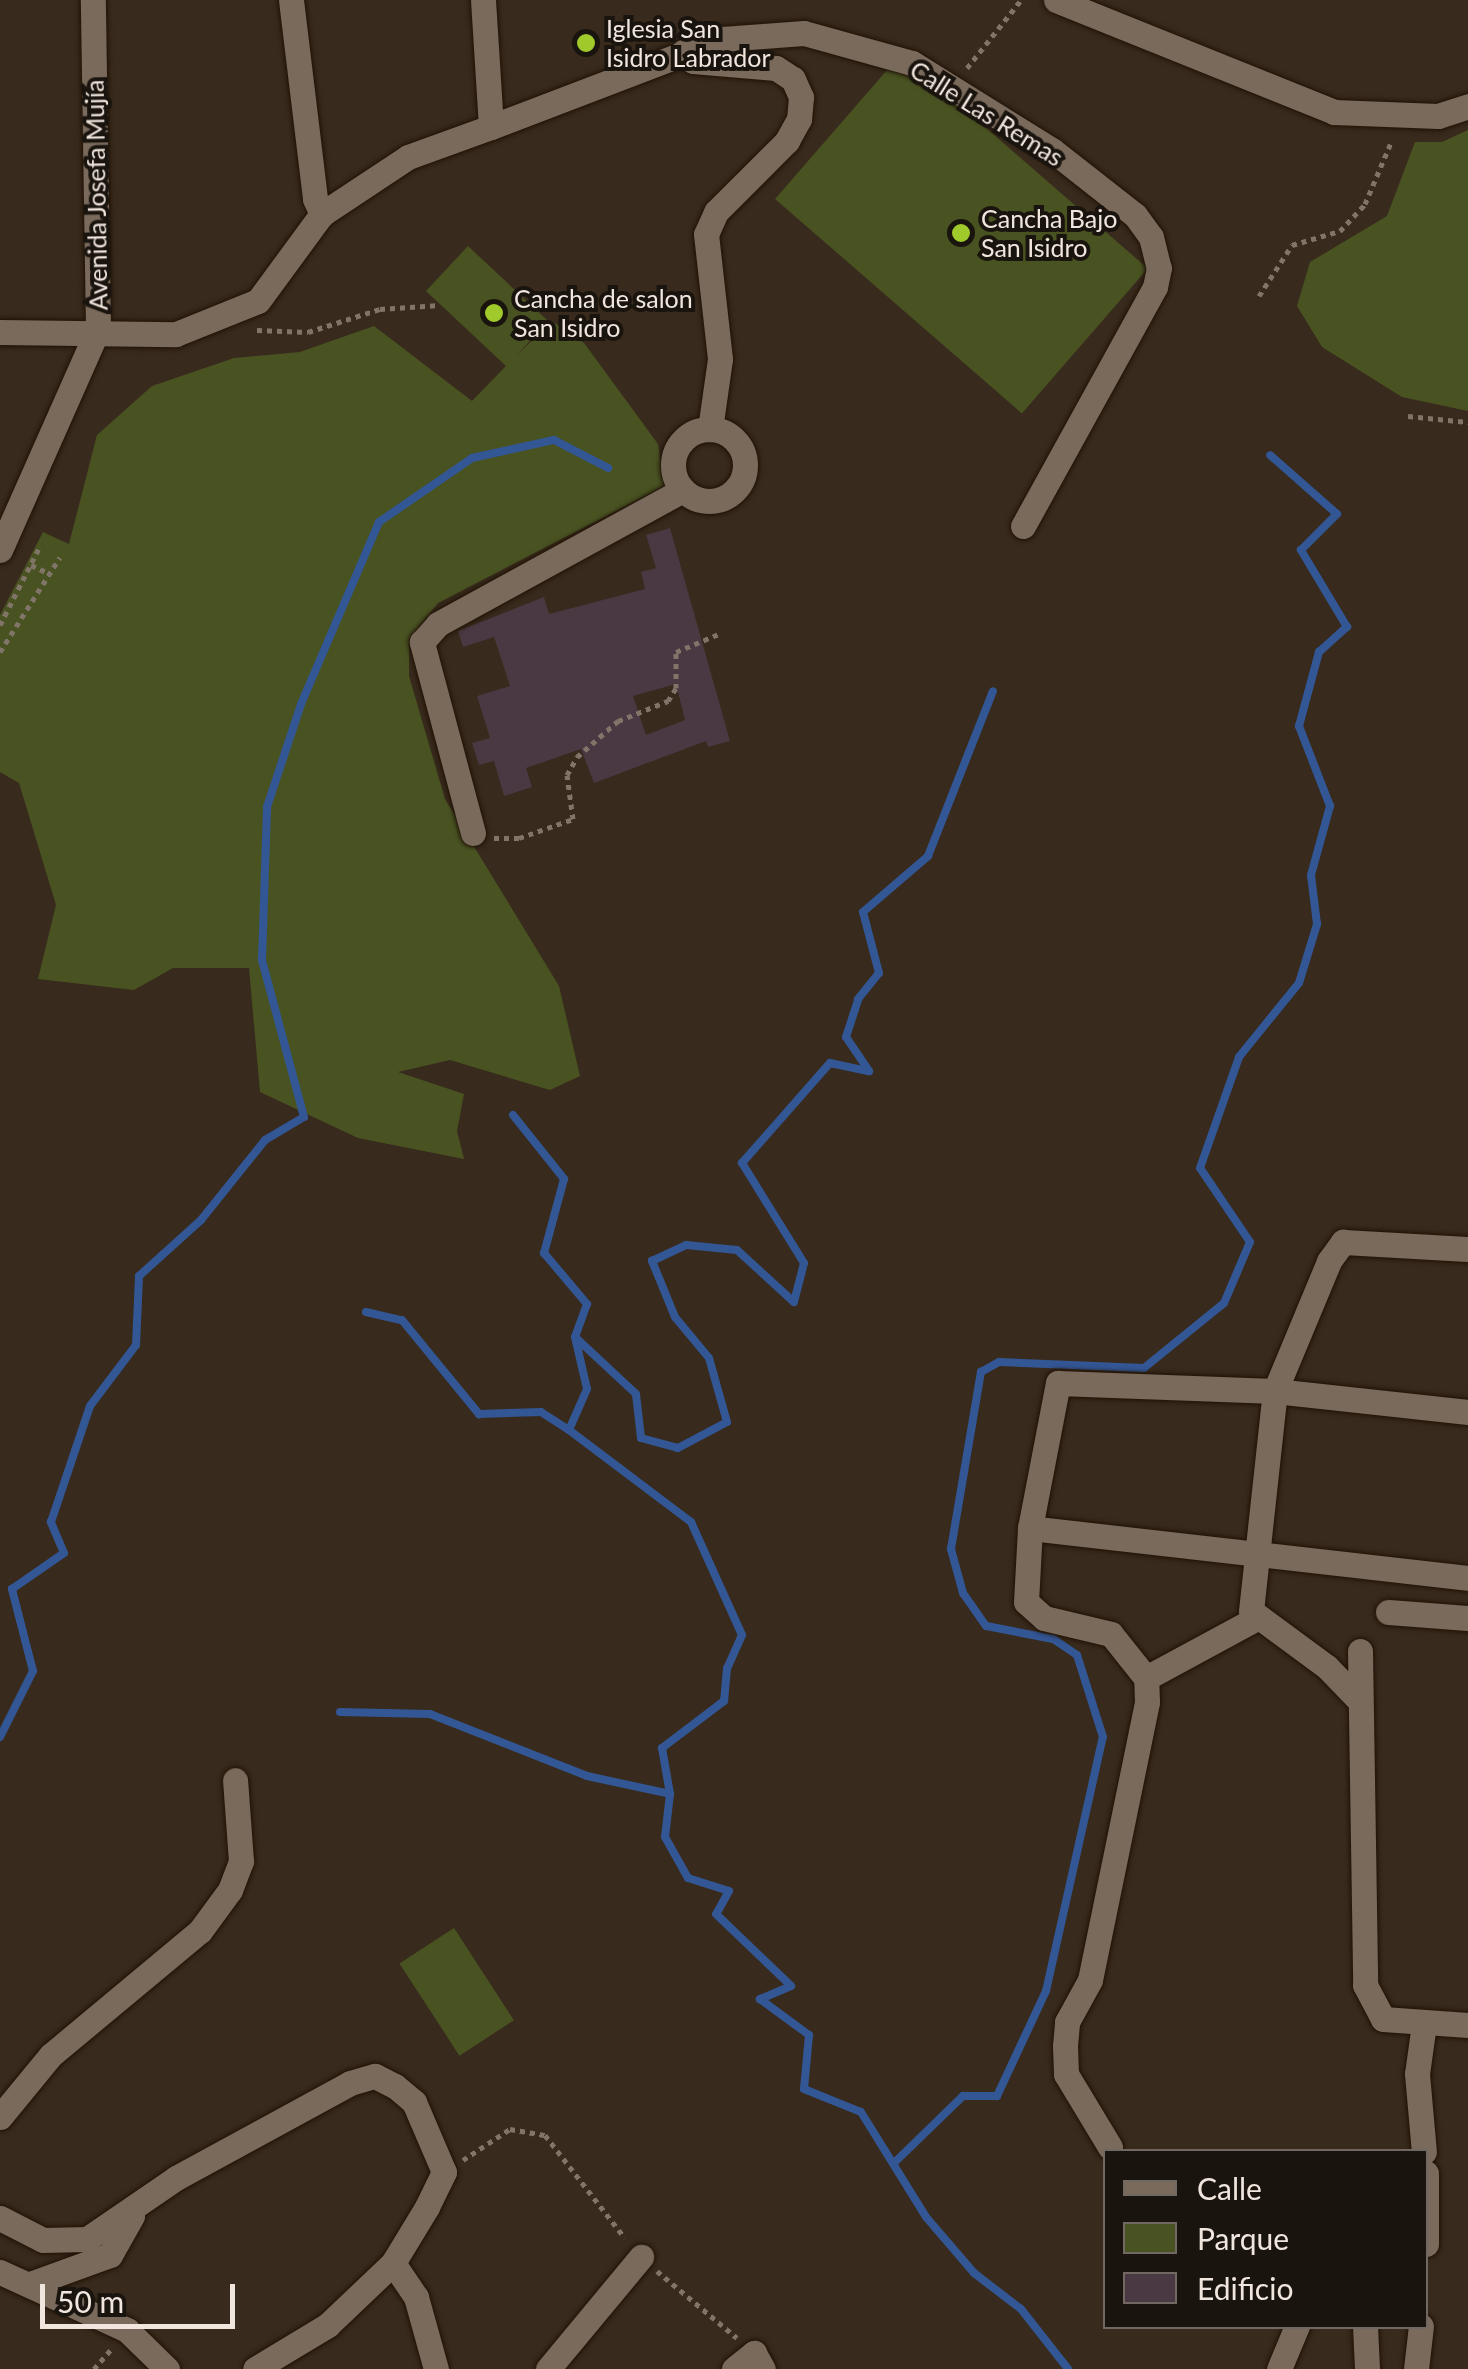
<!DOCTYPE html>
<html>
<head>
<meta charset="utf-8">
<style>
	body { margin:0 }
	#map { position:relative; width:1468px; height:2369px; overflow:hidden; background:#382a1c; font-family:Lato,sans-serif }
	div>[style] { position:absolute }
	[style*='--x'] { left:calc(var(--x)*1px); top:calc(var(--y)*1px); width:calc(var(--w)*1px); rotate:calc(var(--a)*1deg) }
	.green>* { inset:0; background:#495322; transform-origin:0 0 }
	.stream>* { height:8px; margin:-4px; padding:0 4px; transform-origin:4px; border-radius:4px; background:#335694 }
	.building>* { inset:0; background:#4a3842 }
	.path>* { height:5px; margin-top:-2.5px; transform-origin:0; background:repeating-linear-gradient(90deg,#817469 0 5px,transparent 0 10px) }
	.roads { filter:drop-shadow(0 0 2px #1f1206) drop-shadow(0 0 2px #1f1206) }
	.minor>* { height:25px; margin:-12.5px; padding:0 12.5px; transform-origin:12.5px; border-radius:12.5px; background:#7a6a5b }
	.minor>.ring { margin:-12.5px; padding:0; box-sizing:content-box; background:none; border:25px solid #7a6a5b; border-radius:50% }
	.dots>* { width:28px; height:28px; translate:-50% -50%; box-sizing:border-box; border:5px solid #1a140e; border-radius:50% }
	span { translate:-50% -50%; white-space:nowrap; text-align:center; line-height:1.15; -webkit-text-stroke:8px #1a140e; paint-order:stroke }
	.poi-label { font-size:25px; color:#f0e6de }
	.left { translate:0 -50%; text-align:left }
	.street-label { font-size:25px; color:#f0e6de }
	.legend { position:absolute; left:1103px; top:2149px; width:325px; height:180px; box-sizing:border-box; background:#1a140e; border:2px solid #706861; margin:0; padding:12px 18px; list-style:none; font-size:30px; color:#f0e6de }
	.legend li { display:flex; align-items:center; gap:20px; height:50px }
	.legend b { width:50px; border:2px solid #706861 }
	.scale { position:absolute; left:40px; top:2284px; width:195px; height:45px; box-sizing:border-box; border:5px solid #f0e6de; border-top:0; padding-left:12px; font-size:30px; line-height:35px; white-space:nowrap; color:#f0e6de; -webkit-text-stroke:8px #1a140e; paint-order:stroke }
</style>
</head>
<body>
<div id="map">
	<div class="green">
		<i style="left:901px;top:54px;width:327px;height:192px;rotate:41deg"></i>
		<i style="clip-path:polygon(1468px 130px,1468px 411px,1402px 397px,1322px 347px,1297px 306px,1310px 262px,1387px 216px,1415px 142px,1442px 142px)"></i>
		<i style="clip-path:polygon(468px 246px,548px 321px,516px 356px,552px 321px,584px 343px,658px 444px,664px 486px,438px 603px,409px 639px,409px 676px,445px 799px,559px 986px,580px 1076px,550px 1090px,450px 1060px,398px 1072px,464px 1094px,457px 1131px,464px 1159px,358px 1138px,260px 1092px,249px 968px,173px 968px,134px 990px,38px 979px,56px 905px,19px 783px,0 772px,0 615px,43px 532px,69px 544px,97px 435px,152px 386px,234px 358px,300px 352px,374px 326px,472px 401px,506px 366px,426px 291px)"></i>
		<i style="left:454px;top:1928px;width:110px;height:65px;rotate:57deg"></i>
	</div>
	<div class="stream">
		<i style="--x:513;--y:1115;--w:82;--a:51.4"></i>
		<i style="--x:564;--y:1179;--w:77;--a:105.1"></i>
		<i style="--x:544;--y:1253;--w:67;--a:49.9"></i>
		<i style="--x:587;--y:1304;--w:35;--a:110"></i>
		<i style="--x:575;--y:1337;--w:53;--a:77"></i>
		<i style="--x:587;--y:1389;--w:45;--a:113.7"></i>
		<i style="--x:569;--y:1430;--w:153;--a:37"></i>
		<i style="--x:691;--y:1522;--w:124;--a:65.7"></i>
		<i style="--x:742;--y:1635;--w:36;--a:114"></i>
		<i style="--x:727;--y:1668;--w:33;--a:95"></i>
		<i style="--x:724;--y:1701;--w:78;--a:142.8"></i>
		<i style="--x:662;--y:1748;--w:47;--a:80.1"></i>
		<i style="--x:670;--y:1794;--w:43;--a:96.6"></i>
		<i style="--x:665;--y:1837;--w:47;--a:60.7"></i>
		<i style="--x:688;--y:1878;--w:43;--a:17.6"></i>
		<i style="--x:729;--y:1891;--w:26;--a:119"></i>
		<i style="--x:716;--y:1914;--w:104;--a:43.8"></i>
		<i style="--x:791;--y:1986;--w:34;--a:157"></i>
		<i style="--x:760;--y:1999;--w:61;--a:36.3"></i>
		<i style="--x:809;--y:2035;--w:54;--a:95.3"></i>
		<i style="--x:804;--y:2089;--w:61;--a:22"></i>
		<i style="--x:861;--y:2112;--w:123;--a:58.2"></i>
		<i style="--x:926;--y:2217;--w:74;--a:49.4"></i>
		<i style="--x:974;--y:2273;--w:59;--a:37.5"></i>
		<i style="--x:1021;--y:2309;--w:76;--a:51.9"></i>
		<i style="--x:366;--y:1312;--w:37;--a:13"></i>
		<i style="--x:402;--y:1320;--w:122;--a:50.7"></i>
		<i style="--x:479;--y:1414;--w:62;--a:-1.8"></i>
		<i style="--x:541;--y:1412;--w:33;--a:33"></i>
		<i style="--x:576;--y:1338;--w:82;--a:43"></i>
		<i style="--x:636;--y:1394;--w:44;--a:83.5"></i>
		<i style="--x:641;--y:1438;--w:38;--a:15"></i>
		<i style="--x:678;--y:1448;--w:55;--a:-28"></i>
		<i style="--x:727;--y:1422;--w:66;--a:-105.7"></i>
		<i style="--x:709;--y:1358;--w:53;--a:-129.7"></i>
		<i style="--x:675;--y:1317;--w:61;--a:-112.3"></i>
		<i style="--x:652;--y:1261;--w:38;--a:-25"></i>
		<i style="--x:686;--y:1245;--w:51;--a:5.6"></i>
		<i style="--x:737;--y:1250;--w:77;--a:42.4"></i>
		<i style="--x:794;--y:1302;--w:40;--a:-75.6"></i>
		<i style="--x:804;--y:1263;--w:118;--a:-121.8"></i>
		<i style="--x:742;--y:1163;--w:133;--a:-48.7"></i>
		<i style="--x:830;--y:1063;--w:40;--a:12"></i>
		<i style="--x:869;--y:1071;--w:41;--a:-124.1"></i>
		<i style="--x:846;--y:1037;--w:40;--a:-72"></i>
		<i style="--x:858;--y:999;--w:33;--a:-51"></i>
		<i style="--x:879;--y:973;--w:63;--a:-104.7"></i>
		<i style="--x:863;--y:912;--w:86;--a:-40.7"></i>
		<i style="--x:928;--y:856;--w:177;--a:-68.5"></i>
		<i style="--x:340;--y:1712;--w:90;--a:1.3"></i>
		<i style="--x:430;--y:1714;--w:169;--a:21.5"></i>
		<i style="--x:587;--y:1776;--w:85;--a:12.2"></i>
		<i style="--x:0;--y:1737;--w:74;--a:-63.4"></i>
		<i style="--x:33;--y:1671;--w:85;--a:-104.4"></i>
		<i style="--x:12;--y:1589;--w:63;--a:-34.7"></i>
		<i style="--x:64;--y:1553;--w:34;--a:-113"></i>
		<i style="--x:51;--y:1522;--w:122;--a:-71.4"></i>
		<i style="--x:90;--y:1406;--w:76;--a:-53"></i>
		<i style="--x:136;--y:1345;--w:69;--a:-87.5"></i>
		<i style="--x:139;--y:1276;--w:84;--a:-42.1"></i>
		<i style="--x:201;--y:1220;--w:102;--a:-51.3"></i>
		<i style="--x:265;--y:1140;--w:45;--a:-30.5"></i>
		<i style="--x:304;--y:1117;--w:163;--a:-105"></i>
		<i style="--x:262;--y:960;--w:153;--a:-88.1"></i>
		<i style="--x:267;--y:807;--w:108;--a:-71.7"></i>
		<i style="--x:301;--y:704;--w:198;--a:-66.8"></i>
		<i style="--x:379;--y:522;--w:113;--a:-34.5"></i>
		<i style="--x:472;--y:458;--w:84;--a:-12.4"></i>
		<i style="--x:554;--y:440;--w:61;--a:27.4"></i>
		<i style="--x:894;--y:2163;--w:96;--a:-44.2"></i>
		<i style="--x:963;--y:2096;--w:34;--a:0"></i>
		<i style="--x:997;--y:2096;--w:116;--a:-65"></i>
		<i style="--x:1046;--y:1991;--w:260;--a:-77.4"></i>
		<i style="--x:1103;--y:1737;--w:86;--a:-107.6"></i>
		<i style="--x:1077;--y:1655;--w:29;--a:-146"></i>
		<i style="--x:1053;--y:1639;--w:68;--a:-169"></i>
		<i style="--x:986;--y:1626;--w:40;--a:-124.9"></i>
		<i style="--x:963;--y:1593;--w:46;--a:-105.3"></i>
		<i style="--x:951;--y:1549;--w:180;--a:-80.4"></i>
		<i style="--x:981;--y:1372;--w:21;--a:-29"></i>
		<i style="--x:999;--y:1362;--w:145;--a:2.4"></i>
		<i style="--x:1144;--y:1368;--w:103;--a:-39.1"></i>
		<i style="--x:1224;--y:1303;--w:66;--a:-66.9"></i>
		<i style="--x:1250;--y:1242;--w:89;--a:-124"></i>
		<i style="--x:1200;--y:1168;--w:118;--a:-70.6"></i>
		<i style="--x:1239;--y:1057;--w:95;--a:-51"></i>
		<i style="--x:1299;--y:983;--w:62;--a:-73"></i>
		<i style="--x:1317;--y:924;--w:49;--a:-97"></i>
		<i style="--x:1311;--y:875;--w:72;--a:-74.6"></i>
		<i style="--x:1330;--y:806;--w:86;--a:-111.2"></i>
		<i style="--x:1299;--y:726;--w:77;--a:-74.9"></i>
		<i style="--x:1319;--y:652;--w:38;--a:-42"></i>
		<i style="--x:1347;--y:627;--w:90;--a:-120.9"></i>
		<i style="--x:1301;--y:550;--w:51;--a:-45"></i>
		<i style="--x:1337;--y:514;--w:89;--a:-138.6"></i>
	</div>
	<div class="building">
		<i style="clip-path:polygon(evenodd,670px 528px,730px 741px,708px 747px,706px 741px,594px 783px,581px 749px,526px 768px,532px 787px,504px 796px,494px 761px,479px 765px,472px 743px,490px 738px,477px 696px,510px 686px,494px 637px,463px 647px,458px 631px,544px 597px,549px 614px,645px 589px,641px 572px,656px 568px,646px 535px,670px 528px,676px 684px,685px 720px,646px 735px,633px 696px,676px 684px)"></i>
	</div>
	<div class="path">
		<i style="--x:967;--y:68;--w:87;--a:-51.5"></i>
		<i style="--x:1259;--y:296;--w:61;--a:-57.1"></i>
		<i style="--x:1292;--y:245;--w:50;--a:-16.3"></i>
		<i style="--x:1340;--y:231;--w:37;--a:-47"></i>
		<i style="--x:1365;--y:204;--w:69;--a:-67.1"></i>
		<i style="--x:257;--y:330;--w:51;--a:2.2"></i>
		<i style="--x:308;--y:332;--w:76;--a:-17.7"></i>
		<i style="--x:380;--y:309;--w:60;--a:-3.8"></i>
		<i style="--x:1408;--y:416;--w:60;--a:5.7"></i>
		<i style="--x:31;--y:565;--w:21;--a:25"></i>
		<i style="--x:0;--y:625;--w:89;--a:-63.1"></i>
		<i style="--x:0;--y:652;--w:112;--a:-57.7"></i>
		<i style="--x:494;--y:838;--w:25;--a:0"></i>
		<i style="--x:519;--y:838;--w:57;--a:-19.4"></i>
		<i style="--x:573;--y:819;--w:44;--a:-97.8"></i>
		<i style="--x:567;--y:775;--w:21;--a:-61"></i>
		<i style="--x:577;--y:757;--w:55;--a:-41.3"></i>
		<i style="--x:618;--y:721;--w:54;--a:-21.8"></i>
		<i style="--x:668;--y:701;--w:15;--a:-58"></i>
		<i style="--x:676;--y:688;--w:36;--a:-90"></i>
		<i style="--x:676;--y:652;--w:49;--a:-22.9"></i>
		<i style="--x:463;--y:2160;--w:56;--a:-33.4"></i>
		<i style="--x:510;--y:2129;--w:36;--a:10"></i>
		<i style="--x:545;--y:2135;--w:130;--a:52.2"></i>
		<i style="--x:657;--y:2271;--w:104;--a:39.9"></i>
		<i style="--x:94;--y:2369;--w:28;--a:-49"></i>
	</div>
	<div class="roads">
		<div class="minor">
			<i style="--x:291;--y:0;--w:200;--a:83.1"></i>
			<i style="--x:315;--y:199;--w:17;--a:65"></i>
			<i style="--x:1056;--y:0;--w:300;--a:21.9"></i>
			<i style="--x:1334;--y:112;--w:104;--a:2.2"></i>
			<i style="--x:1438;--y:116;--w:32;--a:-18"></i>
			<i style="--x:683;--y:52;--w:13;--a:42"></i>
			<i style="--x:693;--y:61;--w:83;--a:4.8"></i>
			<i style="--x:776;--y:68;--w:20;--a:33"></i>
			<i style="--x:793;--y:79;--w:20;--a:66"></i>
			<i style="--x:801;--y:97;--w:22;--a:95"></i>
			<i style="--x:799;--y:119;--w:25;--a:119"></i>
			<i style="--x:787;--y:141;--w:100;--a:135"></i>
			<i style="--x:716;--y:212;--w:24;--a:114"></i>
			<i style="--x:706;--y:234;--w:126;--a:83.6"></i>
			<i style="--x:720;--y:359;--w:71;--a:98.1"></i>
			<i style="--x:491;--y:127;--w:247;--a:-20.9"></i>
			<i style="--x:722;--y:39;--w:82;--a:-4.2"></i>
			<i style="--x:804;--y:33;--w:112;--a:15.5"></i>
			<i style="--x:912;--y:63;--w:165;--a:31.9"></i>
			<i style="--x:1052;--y:150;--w:105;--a:38.1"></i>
			<i style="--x:1135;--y:215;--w:27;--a:54"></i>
			<i style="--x:1151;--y:237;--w:32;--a:76"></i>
			<i style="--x:1159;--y:268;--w:19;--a:102"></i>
			<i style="--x:1155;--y:287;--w:273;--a:118.9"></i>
			<i style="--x:0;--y:332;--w:176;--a:0.7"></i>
			<i style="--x:176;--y:334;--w:88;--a:-21.9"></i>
			<i style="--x:258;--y:301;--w:108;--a:-53.7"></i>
			<i style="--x:322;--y:214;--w:103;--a:-33.5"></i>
			<i style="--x:408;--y:157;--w:88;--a:-19.9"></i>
			<i style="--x:491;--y:127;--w:127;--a:-93.6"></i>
			<i class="ring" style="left:673px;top:429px;width:47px;height:47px"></i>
			<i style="--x:0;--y:550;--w:242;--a:-66.1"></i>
			<i style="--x:98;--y:329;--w:329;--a:-90.9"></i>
			<i style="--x:473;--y:833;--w:198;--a:-105"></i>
			<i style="--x:422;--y:642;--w:24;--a:-48"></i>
			<i style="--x:438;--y:624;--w:279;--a:-28.7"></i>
			<i style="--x:1030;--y:1528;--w:441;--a:6.5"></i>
			<i style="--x:1388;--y:1612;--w:80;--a:4.3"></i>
			<i style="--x:1360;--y:1651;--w:334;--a:89.1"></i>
			<i style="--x:1365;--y:1985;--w:38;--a:62"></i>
			<i style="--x:1383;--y:2019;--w:85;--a:4"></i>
			<i style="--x:1146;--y:1678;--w:126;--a:-28.4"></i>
			<i style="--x:1357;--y:1698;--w:43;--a:-134.1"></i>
			<i style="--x:1327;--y:1667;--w:94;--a:-143.6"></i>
			<i style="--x:1251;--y:1611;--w:221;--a:-83.8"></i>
			<i style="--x:1275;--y:1391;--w:141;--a:-67.4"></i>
			<i style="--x:1329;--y:1261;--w:24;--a:-54"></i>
			<i style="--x:1343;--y:1242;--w:125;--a:3.2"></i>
			<i style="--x:1424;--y:2024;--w:50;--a:98"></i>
			<i style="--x:1417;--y:2074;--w:78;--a:84.9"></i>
			<i style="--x:0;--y:2117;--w:80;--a:-50.6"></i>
			<i style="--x:51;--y:2055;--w:194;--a:-39.8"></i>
			<i style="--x:200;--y:1931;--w:51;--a:-53.8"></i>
			<i style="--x:230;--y:1890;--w:31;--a:-69"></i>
			<i style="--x:241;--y:1861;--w:81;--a:-94.2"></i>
			<i style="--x:1110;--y:2147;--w:85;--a:-121.1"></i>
			<i style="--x:1066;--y:2074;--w:28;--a:-92"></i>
			<i style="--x:1065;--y:2046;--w:24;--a:-85"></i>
			<i style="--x:1067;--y:2022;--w:48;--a:-61.3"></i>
			<i style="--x:1090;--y:1980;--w:284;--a:-78.4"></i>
			<i style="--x:1147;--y:1702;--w:24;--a:-92"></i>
			<i style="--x:1146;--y:1678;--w:56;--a:-128.5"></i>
			<i style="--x:1111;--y:1634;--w:69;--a:-166.6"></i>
			<i style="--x:1044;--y:1618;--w:24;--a:-138"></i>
			<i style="--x:1026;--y:1602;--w:74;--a:-86.9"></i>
			<i style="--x:1030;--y:1528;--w:148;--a:-79.1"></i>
			<i style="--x:1058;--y:1383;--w:217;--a:2.1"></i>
			<i style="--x:1275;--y:1391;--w:194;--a:6.2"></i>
			<i style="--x:1426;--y:2173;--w:71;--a:90"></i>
			<i style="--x:0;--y:2218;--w:48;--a:27.1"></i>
			<i style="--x:43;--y:2240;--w:44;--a:-1.3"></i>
			<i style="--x:87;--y:2239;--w:108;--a:-34.4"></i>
			<i style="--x:176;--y:2178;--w:198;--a:-28.6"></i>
			<i style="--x:350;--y:2083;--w:26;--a:-16"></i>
			<i style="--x:375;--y:2076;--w:22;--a:27"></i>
			<i style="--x:395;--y:2086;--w:25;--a:40"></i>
			<i style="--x:414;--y:2102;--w:76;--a:66.8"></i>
			<i style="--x:444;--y:2172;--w:39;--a:116"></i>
			<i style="--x:427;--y:2207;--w:66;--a:121.3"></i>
			<i style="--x:393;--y:2263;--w:90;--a:136.4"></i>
			<i style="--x:328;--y:2325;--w:85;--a:148.9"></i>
			<i style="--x:393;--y:2263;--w:41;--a:55.9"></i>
			<i style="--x:416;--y:2297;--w:75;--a:74.5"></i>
			<i style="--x:0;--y:2272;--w:140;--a:24.5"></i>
			<i style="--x:127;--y:2330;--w:56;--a:44.3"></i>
			<i style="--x:30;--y:2284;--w:85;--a:-19.9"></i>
			<i style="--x:110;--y:2255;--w:45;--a:-60.6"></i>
			<i style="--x:1365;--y:2326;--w:43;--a:87.3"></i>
			<i style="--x:548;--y:2369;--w:146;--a:-50.3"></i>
			<i style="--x:734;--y:2369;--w:26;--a:-39"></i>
			<i style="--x:754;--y:2353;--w:18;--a:61"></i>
			<i style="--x:1279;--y:2369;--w:47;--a:-67.3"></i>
			<i style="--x:1416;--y:2369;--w:43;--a:-83.4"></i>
		</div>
	</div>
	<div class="dots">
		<i style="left:586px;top:43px;background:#a0c92b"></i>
		<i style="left:961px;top:233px;background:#a0c92b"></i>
		<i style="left:494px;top:313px;background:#a0c92b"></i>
	</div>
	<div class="poi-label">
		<span class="left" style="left:606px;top:43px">Iglesia San<br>Isidro Labrador</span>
		<span class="left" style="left:981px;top:233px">Cancha Bajo<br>San Isidro</span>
		<span class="left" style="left:514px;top:313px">Cancha de salon<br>San Isidro</span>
	</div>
	<div class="street-label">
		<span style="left:987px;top:113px;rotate:32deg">Calle Las Remas</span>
		<span style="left:96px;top:195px;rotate:-91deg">Avenida Josefa Mujía</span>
	</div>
	<ul class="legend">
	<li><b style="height:12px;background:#7a6a5b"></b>Calle</li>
	<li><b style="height:28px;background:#495322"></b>Parque</li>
	<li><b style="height:28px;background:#4a3842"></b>Edificio</li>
	</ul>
	<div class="scale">50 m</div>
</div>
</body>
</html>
